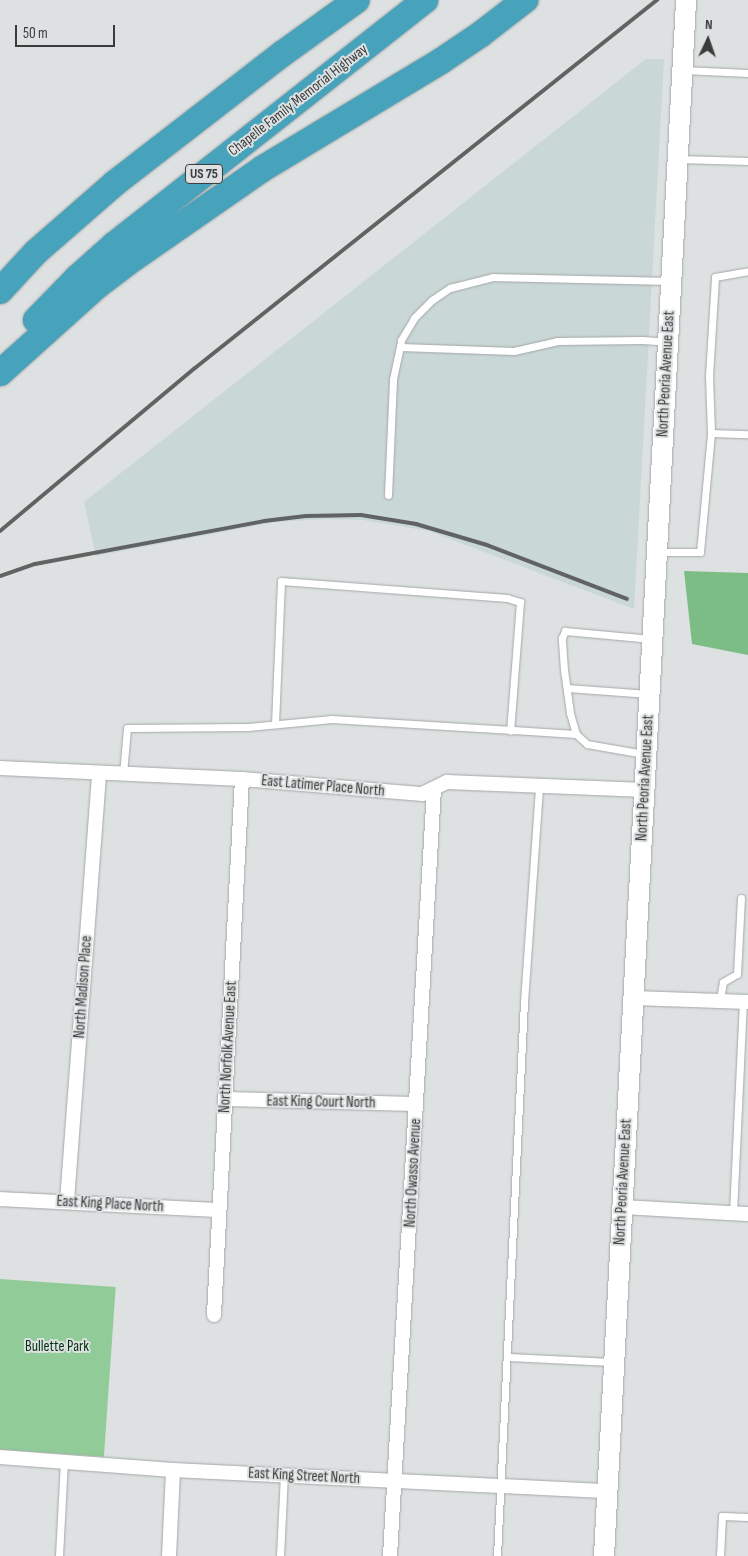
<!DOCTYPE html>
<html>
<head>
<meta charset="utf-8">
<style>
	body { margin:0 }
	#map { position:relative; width:748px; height:1556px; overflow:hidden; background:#dde1e1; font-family:"Sofia Sans Condensed",sans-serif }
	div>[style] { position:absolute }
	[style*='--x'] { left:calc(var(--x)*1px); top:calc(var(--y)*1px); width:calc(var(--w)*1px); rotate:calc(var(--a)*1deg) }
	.built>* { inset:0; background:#c9d7d6 }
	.green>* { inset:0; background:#91cb98; transform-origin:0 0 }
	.forest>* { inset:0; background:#7bbd84 }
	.roads { filter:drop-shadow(0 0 1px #a4a7a7) drop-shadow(0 0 1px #a4a7a7) }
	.lane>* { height:7px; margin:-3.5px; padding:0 3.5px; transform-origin:3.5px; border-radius:3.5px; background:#fff }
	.street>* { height:14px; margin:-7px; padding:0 7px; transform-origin:7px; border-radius:7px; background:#fff }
	.secondary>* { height:20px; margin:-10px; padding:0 10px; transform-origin:10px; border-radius:10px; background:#fff }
	.highway>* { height:26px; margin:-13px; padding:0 13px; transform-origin:13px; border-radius:13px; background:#47a2bc }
	.rail>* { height:4px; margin:-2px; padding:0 2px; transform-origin:2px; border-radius:2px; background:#616363 }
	span { translate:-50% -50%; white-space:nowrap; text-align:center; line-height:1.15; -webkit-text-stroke:4px #dde1e1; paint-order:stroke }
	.shield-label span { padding:1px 4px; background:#dde1e1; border:1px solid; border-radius:4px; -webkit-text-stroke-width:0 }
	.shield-label { font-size:14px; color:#3a3b3b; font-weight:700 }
	.street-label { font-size:15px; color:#3a3b3b }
	.park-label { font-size:15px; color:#00330f }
	.north { position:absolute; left:683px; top:15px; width:50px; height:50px; -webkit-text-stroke:4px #dde1e1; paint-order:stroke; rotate:3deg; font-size:14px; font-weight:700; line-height:20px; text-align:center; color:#3a3b3b }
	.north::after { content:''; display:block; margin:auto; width:18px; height:22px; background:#3a3b3b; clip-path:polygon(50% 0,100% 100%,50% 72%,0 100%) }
	.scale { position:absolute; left:15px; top:25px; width:100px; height:22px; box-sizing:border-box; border:2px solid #3a3b3b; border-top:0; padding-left:6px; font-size:15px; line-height:18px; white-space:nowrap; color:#3a3b3b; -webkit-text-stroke:4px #dde1e1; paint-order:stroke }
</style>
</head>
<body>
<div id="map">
	<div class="built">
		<i style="clip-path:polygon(646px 59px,664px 59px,634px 609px,429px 531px,363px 520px,327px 519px,276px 522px,96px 556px,84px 502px)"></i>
	</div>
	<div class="green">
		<i style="left:0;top:1279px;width:116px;height:170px;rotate:4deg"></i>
	</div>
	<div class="forest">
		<i style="clip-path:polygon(684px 571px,748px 573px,748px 655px,692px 644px)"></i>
	</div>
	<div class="roads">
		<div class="lane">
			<i style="--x:683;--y:70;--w:65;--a:2.6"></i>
			<i style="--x:678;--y:159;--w:70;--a:1.6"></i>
			<i style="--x:400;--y:347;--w:114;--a:2"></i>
			<i style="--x:514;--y:351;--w:45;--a:-12.8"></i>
			<i style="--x:558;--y:341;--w:84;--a:-0.7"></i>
			<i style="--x:642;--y:340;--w:26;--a:4"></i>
			<i style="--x:711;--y:433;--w:57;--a:-92"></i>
			<i style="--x:709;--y:376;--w:99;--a:-86.5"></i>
			<i style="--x:715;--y:277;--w:34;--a:-10"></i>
			<i style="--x:388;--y:495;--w:116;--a:-87.5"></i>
			<i style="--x:393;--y:379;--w:40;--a:-78"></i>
			<i style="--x:401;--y:340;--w:26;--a:-59"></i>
			<i style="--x:414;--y:318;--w:25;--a:-45"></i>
			<i style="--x:432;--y:300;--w:22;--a:-34"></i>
			<i style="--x:450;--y:288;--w:44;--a:-14.3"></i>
			<i style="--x:493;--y:277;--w:175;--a:1.3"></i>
			<i style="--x:659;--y:552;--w:41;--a:0"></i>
			<i style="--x:700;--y:552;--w:120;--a:-84.7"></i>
			<i style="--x:711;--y:433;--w:37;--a:2"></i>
			<i style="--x:567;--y:688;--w:82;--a:4.2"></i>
			<i style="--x:275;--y:724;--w:143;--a:-87.6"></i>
			<i style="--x:281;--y:581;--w:227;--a:4.3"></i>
			<i style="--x:507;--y:598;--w:14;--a:17"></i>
			<i style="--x:520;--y:602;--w:129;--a:94.4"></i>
			<i style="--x:644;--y:754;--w:58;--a:-170"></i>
			<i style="--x:587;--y:744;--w:15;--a:-138"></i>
			<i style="--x:576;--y:734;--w:22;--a:-106"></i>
			<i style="--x:570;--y:713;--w:43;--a:-97.9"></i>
			<i style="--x:564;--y:670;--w:32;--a:-94"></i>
			<i style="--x:562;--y:638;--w:8;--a:-67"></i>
			<i style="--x:565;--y:631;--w:87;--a:5.3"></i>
			<i style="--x:123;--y:774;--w:46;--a:-85"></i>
			<i style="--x:127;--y:728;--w:121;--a:-0.5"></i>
			<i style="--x:248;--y:727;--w:84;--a:-5.4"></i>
			<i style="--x:332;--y:719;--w:244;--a:3.5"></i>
			<i style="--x:720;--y:1000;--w:18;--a:-81"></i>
			<i style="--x:723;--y:982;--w:16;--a:-30"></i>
			<i style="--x:737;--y:974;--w:76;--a:-87"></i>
			<i style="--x:733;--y:1213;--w:211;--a:-87.3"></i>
			<i style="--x:507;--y:1357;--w:106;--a:2.7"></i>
			<i style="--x:59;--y:1556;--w:95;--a:-87"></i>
			<i style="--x:280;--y:1556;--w:82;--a:-87.2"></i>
			<i style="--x:497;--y:1556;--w:555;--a:-87.21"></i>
			<i style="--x:524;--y:1002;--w:217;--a:-86"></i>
			<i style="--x:720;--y:1556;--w:40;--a:-87.1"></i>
			<i style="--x:722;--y:1516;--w:26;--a:2"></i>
		</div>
		<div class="street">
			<i style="--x:0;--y:768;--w:242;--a:2.6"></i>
			<i style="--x:242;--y:779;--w:181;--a:4.8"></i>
			<i style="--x:422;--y:794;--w:28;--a:-26"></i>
			<i style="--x:447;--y:782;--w:197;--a:2.3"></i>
			<i style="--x:634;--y:998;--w:114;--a:2"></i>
			<i style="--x:225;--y:1099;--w:191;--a:1.5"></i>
			<i style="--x:0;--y:1199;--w:219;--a:2.9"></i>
			<i style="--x:67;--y:1201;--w:429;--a:-85.7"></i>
			<i style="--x:621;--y:1207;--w:127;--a:3.2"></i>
			<i style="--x:214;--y:1315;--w:537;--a:-87.01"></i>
			<i style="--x:0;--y:1457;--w:173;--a:4.3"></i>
			<i style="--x:173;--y:1470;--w:436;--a:2.8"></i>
			<i style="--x:169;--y:1556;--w:86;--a:-87.3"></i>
			<i style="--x:390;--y:1556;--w:768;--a:-86.72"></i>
		</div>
		<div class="secondary">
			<i style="--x:604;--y:1556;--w:1558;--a:-86.98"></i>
		</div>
		<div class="highway">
			<i style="--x:0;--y:291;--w:53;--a:-47.3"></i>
			<i style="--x:36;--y:252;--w:105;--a:-41.1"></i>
			<i style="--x:115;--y:183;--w:211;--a:-37.7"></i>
			<i style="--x:282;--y:54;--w:92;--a:-35.8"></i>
			<i style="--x:36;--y:320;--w:59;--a:-45.7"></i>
			<i style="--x:77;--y:278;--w:50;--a:-41.7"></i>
			<i style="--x:114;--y:245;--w:396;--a:-38.2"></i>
			<i style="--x:0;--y:373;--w:130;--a:-41.9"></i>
			<i style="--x:97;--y:286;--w:46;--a:-37.1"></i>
			<i style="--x:134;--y:258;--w:156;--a:-34.8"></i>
			<i style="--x:262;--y:169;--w:209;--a:-31.1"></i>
			<i style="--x:441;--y:61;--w:48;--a:-34"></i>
			<i style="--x:481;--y:34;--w:56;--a:-37.7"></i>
		</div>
	</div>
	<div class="rail">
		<i style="--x:0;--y:531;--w:254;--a:-39.9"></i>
		<i style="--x:195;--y:368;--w:591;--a:-38.54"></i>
		<i style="--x:0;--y:576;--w:37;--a:-19"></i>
		<i style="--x:35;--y:564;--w:233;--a:-10.6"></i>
		<i style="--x:264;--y:521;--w:42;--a:-6.8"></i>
		<i style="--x:306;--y:516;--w:55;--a:-1"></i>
		<i style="--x:361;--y:515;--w:56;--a:9.3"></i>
		<i style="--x:416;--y:524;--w:74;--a:16.5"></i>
		<i style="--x:487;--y:545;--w:150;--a:21.1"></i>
	</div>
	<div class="shield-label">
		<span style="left:204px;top:174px">US 75</span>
	</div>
	<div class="street-label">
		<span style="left:298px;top:100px;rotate:-38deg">Chapelle Family Memorial Highway</span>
		<span style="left:666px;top:374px;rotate:-87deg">North Peoria Avenue East</span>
		<span style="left:645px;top:778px;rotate:-87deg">North Peoria Avenue East</span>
		<span style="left:323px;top:786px;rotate:5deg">East Latimer Place North</span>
		<span style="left:83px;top:987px;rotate:-86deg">North Madison Place</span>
		<span style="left:228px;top:1047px;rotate:-87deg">North Norfolk Avenue East</span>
		<span style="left:321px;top:1102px;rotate:1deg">East King Court North</span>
		<span style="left:413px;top:1173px;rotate:-87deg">North Owasso Avenue</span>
		<span style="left:623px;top:1182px;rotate:-87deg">North Peoria Avenue East</span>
		<span style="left:110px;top:1204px;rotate:3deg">East King Place North</span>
		<span style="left:304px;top:1476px;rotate:3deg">East King Street North</span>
	</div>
	<div class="park-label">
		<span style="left:57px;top:1347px">Bullette Park</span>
	</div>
	<div class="north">N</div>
	<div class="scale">50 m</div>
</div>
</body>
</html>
